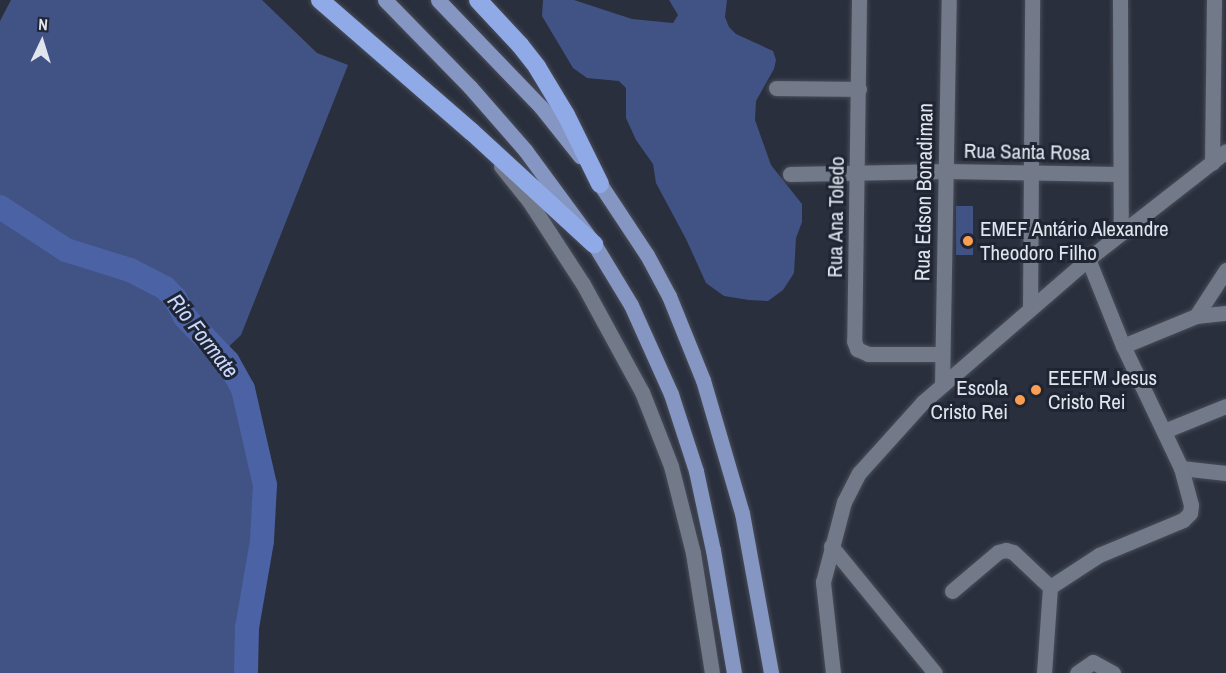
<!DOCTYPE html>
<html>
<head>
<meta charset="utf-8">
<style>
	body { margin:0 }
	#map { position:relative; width:1226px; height:673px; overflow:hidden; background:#2a2f3d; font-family:"Archivo Narrow",sans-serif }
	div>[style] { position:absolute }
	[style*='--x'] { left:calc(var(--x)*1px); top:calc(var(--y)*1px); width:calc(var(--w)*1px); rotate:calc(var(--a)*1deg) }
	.green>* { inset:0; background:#415384; transform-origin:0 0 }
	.river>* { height:24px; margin:-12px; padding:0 12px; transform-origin:12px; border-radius:12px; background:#4b62a4 }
	.roads { filter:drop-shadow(0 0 2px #484d59) drop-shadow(0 0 2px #484d59) }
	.minor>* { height:15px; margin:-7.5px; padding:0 7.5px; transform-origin:7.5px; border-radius:7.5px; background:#727989 }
	.major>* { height:15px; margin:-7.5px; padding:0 7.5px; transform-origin:7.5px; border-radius:7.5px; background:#8496c1 }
	.highway>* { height:18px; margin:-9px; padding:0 9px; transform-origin:9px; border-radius:9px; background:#90a9e7 }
	.dots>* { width:16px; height:16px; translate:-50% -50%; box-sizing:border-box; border:3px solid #202533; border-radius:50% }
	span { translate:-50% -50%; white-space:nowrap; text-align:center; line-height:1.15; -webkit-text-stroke:6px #202533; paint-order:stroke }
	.street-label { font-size:21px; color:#e1e5ee }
	.poi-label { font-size:21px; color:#e1e5ee }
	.left { translate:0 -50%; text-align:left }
	.right { translate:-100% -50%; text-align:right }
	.water-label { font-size:22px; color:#c8d8fe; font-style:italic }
	.north { position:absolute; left:12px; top:12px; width:60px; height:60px; -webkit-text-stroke:4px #202533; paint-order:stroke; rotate:4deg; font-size:16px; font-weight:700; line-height:24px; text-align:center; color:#e1e5ee }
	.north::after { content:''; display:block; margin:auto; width:21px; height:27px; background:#e1e5ee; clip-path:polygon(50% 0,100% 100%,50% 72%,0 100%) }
</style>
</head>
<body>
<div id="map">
	<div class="green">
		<i style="clip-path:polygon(11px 0,262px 0,317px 53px,348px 65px,241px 335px,221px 354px,243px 389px,265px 485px,262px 541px,247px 628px,246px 673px,0 673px,0 21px)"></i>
		<i style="clip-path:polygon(543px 0,574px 0,632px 19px,673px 23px,678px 15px,669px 0,727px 0,725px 17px,729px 27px,736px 34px,773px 51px,776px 60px,774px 69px,756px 101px,755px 120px,771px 165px,802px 204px,802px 222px,796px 238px,794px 273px,783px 290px,768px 301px,749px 300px,724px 296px,706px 283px,686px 239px,656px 183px,653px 164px,636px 140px,626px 118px,626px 88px,619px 81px,587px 78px,573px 68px,542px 16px)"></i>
		<i style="left:956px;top:206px;width:17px;height:49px"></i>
	</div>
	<div class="river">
		<i style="--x:0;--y:207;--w:79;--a:33.1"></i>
		<i style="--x:66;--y:250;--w:67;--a:17.4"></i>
		<i style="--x:130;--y:270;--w:39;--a:27"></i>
		<i style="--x:165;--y:288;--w:14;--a:45"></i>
		<i style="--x:175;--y:298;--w:21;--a:62"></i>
		<i style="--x:185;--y:317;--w:62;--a:46.3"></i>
		<i style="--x:228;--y:362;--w:31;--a:61"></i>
		<i style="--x:243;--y:389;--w:98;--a:77.1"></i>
		<i style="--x:265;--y:485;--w:56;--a:93.1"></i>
		<i style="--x:262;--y:541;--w:88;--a:99.8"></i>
		<i style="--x:247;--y:628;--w:45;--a:91.3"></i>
	</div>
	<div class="roads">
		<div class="minor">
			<i style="--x:859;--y:0;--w:341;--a:90.8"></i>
			<i style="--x:854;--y:341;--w:9;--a:69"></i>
			<i style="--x:857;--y:349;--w:12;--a:24"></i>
			<i style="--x:868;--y:354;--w:74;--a:0"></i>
			<i style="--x:1120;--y:0;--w:233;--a:89.8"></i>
			<i style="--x:776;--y:88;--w:83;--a:0.7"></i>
			<i style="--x:1212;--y:163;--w:163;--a:-89.3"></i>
			<i style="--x:501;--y:166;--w:45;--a:51.3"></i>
			<i style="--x:529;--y:201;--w:99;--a:57"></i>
			<i style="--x:583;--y:284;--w:123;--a:61.4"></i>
			<i style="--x:642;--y:392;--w:79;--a:68.6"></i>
			<i style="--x:671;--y:466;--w:90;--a:75.8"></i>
			<i style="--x:693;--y:553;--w:121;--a:81"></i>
			<i style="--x:790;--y:174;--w:155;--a:-1.1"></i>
			<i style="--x:945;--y:171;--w:174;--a:1"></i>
			<i style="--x:1030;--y:309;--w:309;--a:-89.6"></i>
			<i style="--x:1196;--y:316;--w:55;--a:-56.9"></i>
			<i style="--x:1123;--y:346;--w:79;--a:-22.3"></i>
			<i style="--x:1196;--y:316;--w:30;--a:-6"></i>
			<i style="--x:942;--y:385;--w:385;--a:-89"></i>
			<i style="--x:1164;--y:431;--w:67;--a:-22"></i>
			<i style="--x:1181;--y:468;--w:45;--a:6.3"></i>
			<i style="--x:831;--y:546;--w:164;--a:50.7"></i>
			<i style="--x:952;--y:591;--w:60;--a:-40.3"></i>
			<i style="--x:998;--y:552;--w:8;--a:-14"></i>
			<i style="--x:1006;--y:550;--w:7;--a:16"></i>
			<i style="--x:1013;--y:552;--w:51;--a:43.4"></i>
			<i style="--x:833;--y:673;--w:92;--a:-96.3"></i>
			<i style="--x:823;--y:582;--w:83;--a:-75.3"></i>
			<i style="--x:844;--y:502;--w:33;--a:-63"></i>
			<i style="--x:859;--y:473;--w:96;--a:-48"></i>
			<i style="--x:923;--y:402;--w:218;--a:-40.9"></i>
			<i style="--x:1088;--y:259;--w:175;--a:-38"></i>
			<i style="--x:1044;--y:673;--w:86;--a:-86"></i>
			<i style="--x:1050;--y:587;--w:59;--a:-33.1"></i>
			<i style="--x:1099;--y:555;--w:91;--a:-22.6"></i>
			<i style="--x:1183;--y:520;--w:10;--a:-45"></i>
			<i style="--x:1190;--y:513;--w:8;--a:-83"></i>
			<i style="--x:1191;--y:505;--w:38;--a:-105"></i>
			<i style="--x:1181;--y:468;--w:135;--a:-115.4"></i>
			<i style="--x:1123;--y:346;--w:94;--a:-111.9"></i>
			<i style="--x:1077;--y:673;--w:19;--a:-35"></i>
			<i style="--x:1093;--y:662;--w:23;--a:29"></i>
		</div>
		<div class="major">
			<i style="--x:385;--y:0;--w:122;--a:45.7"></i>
			<i style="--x:470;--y:87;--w:84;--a:48.9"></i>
			<i style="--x:525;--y:150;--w:117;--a:53.7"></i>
			<i style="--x:594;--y:244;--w:71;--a:58.8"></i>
			<i style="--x:631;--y:305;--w:98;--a:65.8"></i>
			<i style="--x:671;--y:394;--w:81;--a:72"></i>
			<i style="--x:696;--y:471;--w:81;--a:77.9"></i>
			<i style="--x:713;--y:550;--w:125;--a:80.3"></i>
			<i style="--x:438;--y:0;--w:149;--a:46.1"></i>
			<i style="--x:541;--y:107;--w:63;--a:51.5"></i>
			<i style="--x:594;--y:175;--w:96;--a:56.5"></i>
			<i style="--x:647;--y:255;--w:47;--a:61.8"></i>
			<i style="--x:669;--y:296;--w:91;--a:68"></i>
			<i style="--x:703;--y:380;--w:139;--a:73.7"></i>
			<i style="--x:742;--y:513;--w:163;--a:79.7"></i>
		</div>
		<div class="highway">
			<i style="--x:320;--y:0;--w:201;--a:41"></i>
			<i style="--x:472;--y:132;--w:166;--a:42.6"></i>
			<i style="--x:478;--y:0;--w:62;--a:47"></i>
			<i style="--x:520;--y:45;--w:28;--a:52"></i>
			<i style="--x:537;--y:67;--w:56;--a:58.9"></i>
			<i style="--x:566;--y:115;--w:77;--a:63.8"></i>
		</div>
	</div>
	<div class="dots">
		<i style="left:968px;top:241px;background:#fb9e51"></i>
		<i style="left:1036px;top:390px;background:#fb9e51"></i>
		<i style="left:1020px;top:400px;background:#fb9e51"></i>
	</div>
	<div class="street-label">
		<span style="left:1027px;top:152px;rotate:1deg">Rua Santa Rosa</span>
		<span style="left:924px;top:192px;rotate:-89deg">Rua Edson Bonadiman</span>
		<span style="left:836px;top:217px;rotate:-89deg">Rua Ana Toledo</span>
	</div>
	<div class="poi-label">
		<span class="left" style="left:980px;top:241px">EMEF Antário Alexandre<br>Theodoro Filho</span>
		<span class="left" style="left:1048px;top:390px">EEEFM Jesus<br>Cristo Rei</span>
		<span class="right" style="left:1008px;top:400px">Escola<br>Cristo Rei</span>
	</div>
	<div class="water-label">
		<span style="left:203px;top:336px;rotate:52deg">Rio Formate</span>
	</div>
	<div class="north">N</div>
</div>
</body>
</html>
